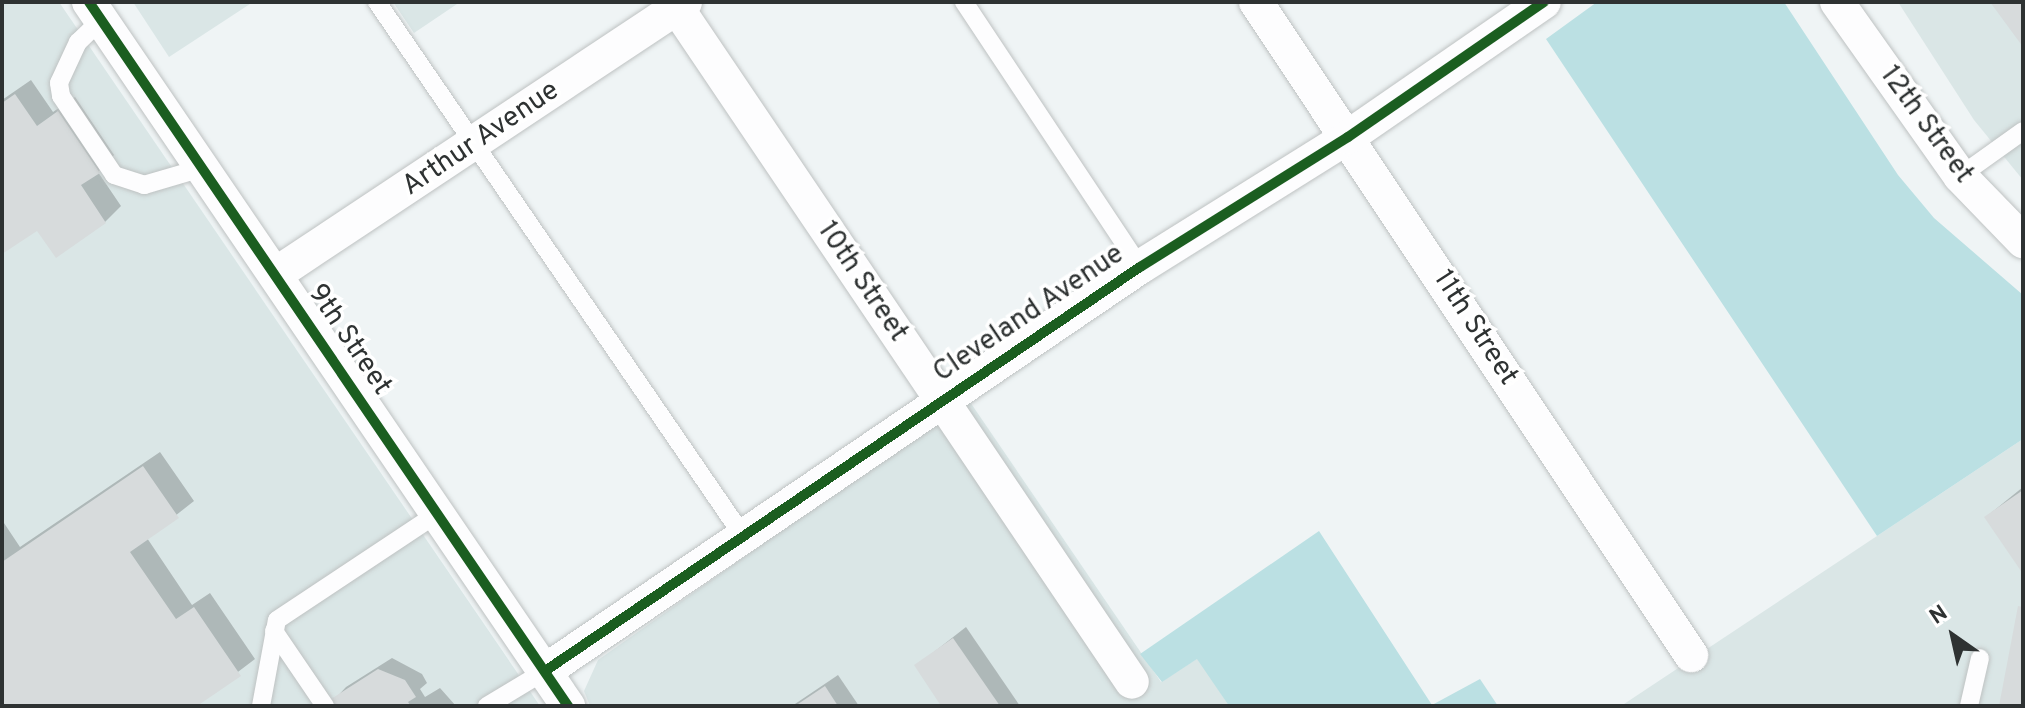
<!DOCTYPE html>
<html>
<head>
<meta charset="utf-8">
<style>
	body { margin:0 }
	#map { position:relative; width:2025px; height:708px; overflow:hidden; background:#eff4f5; font-family:Overpass,sans-serif }
	div>[style] { position:absolute }
	[style*='--x'] { left:calc(var(--x)*1px); top:calc(var(--y)*1px); width:calc(var(--w)*1px); rotate:calc(var(--a)*1deg) }
	.built>* { inset:0; background:#dae6e6 }
	.green>* { inset:0; background:#bbe0e3 }
	.shadow>* { inset:0; background:#0003 }
	.building>* { inset:0; background:#d7dbdc }
	.roads { filter:drop-shadow(0 0 2px #bec2c2) drop-shadow(0 0 2px #bec2c2) }
	.lane>* { height:18px; margin:-9px; padding:0 9px; transform-origin:9px; border-radius:9px; background:#fdfdfe }
	.street>* { height:34px; margin:-17px; padding:0 17px; transform-origin:17px; border-radius:17px; background:#fdfdfe }
	.cycleway>* { height:10px; margin:-5px; padding:0 5px; transform-origin:5px; border-radius:5px; background:#1b5e20 }
	span { translate:-50% -50%; white-space:nowrap; text-align:center; line-height:1.15; -webkit-text-stroke:7px #fff; paint-order:stroke }
	.street-label { font-size:28px; color:#2e3232 }
	.frame { position:absolute; inset:0; border:4px solid #2e3232; pointer-events:none }
	.north { position:absolute; left:1913px; top:596px; width:80px; height:80px; -webkit-text-stroke:6px #fff; paint-order:stroke; rotate:326deg; font-size:22px; font-weight:700; line-height:32px; text-align:center; color:#2e3232 }
	.north::after { content:''; display:block; margin:auto; width:28px; height:36px; background:#2e3232; clip-path:polygon(50% 0,100% 100%,50% 72%,0 100%) }
</style>
</head>
<body>
<div id="map">
	<div class="built">
		<i style="clip-path:polygon(2px 2px,59px 2px,540px 706px,2px 706px)"></i>
		<i style="clip-path:polygon(133px 2px,253px 2px,169px 57px)"></i>
		<i style="clip-path:polygon(393px 2px,460px 2px,414px 33px)"></i>
		<i style="clip-path:polygon(1898px 2px,2023px 2px,2023px 180px,1974px 120px)"></i>
		<i style="clip-path:polygon(968px 399px,1161px 682px,1198px 658px,1229px 706px,590px 706px,584px 691px,598px 660px)"></i>
		<i style="clip-path:polygon(2023px 439px,2023px 706px,1621px 706px,1877px 536px)"></i>
	</div>
	<div class="green">
		<i style="clip-path:polygon(1597px 2px,1784px 2px,1898px 175px,1934px 218px,2023px 295px,2023px 439px,1877px 536px,1546px 39px)"></i>
		<i style="clip-path:polygon(1319px 531px,1432px 705px,1480px 679px,1498px 706px,1229px 706px,1197px 659px,1162px 682px,1140px 654px)"></i>
	</div>
	<div class="shadow">
		<i style="clip-path:polygon(31px 80px,53px 112px,75px 97px,114px 155px,98px 172px,121px 206px,105px 222px,38px 228px,2px 252px,2px 100px)"></i>
		<i style="clip-path:polygon(160px 452px,194px 501px,147px 538px,192px 605px,210px 593px,255px 659px,193px 706px,2px 706px,2px 520px,20px 547px)"></i>
		<i style="clip-path:polygon(2023px 487px,2023px 571px,1986px 517px)"></i>
		<i style="clip-path:polygon(966px 627px,1020px 706px,944px 706px,916px 666px)"></i>
		<i style="clip-path:polygon(392px 658px,422px 674px,427px 683px,420px 689px,425px 697px,440px 688px,456px 706px,338px 706px,334px 700px,346px 687px)"></i>
		<i style="clip-path:polygon(838px 675px,859px 706px,792px 706px)"></i>
	</div>
	<div class="building">
		<i style="clip-path:polygon(1990px 2px,2023px 2px,2023px 47px)"></i>
		<i style="clip-path:polygon(15px 94px,37px 126px,58px 111px,100px 173px,81px 185px,106px 223px,56px 258px,37px 231px,2px 254px,2px 103px)"></i>
		<i style="clip-path:polygon(143px 466px,179px 518px,130px 552px,176px 619px,194px 607px,241px 676px,197px 706px,2px 706px,2px 562px)"></i>
		<i style="clip-path:polygon(2023px 490px,2023px 574px,1984px 517px)"></i>
		<i style="clip-path:polygon(2018px 606px,2023px 607px,2023px 706px,1999px 706px)"></i>
		<i style="clip-path:polygon(953px 638px,1000px 706px,941px 706px,914px 665px)"></i>
		<i style="clip-path:polygon(378px 669px,405px 680px,416px 697px,408px 702px,411px 706px,336px 706px,331px 699px)"></i>
		<i style="clip-path:polygon(825px 686px,838px 706px,795px 706px)"></i>
	</div>
	<div class="roads">
		<div class="lane">
			<i style="--x:377;--y:2;--w:647;--a:55.57"></i>
			<i style="--x:964;--y:2;--w:318;--a:56.4"></i>
			<i style="--x:101;--y:20;--w:32;--a:136"></i>
			<i style="--x:78;--y:42;--w:45;--a:114.9"></i>
			<i style="--x:59;--y:83;--w:13;--a:81"></i>
			<i style="--x:61;--y:96;--w:95;--a:56.1"></i>
			<i style="--x:114;--y:175;--w:32;--a:18"></i>
			<i style="--x:144;--y:185;--w:60;--a:-16.3"></i>
			<i style="--x:1960;--y:176;--w:77;--a:-35.5"></i>
			<i style="--x:274;--y:631;--w:91;--a:55.8"></i>
			<i style="--x:261;--y:706;--w:87;--a:-79.5"></i>
			<i style="--x:277;--y:620;--w:193;--a:-33.6"></i>
			<i style="--x:487;--y:706;--w:68;--a:-31.1"></i>
			<i style="--x:1969;--y:706;--w:49;--a:-77.1"></i>
		</div>
		<div class="street">
			<i style="--x:89;--y:2;--w:852;--a:55.77"></i>
			<i style="--x:673;--y:2;--w:820;--a:55.98"></i>
			<i style="--x:1256;--y:2;--w:785;--a:56.33"></i>
			<i style="--x:1837;--y:2;--w:213;--a:54.7"></i>
			<i style="--x:1960;--y:176;--w:91;--a:45.9"></i>
			<i style="--x:276;--y:274;--w:491;--a:-33.6"></i>
			<i style="--x:545;--y:671;--w:719;--a:-34.18"></i>
			<i style="--x:1140;--y:267;--w:245;--a:-32"></i>
			<i style="--x:1348;--y:137;--w:238;--a:-34.6"></i>
		</div>
	</div>
	<div class="cycleway">
		<i style="--x:89;--y:2;--w:852;--a:55.77"></i>
		<i style="--x:545;--y:671;--w:719;--a:-34.18"></i>
		<i style="--x:1140;--y:267;--w:245;--a:-32"></i>
		<i style="--x:1348;--y:137;--w:238;--a:-34.6"></i>
	</div>
	<div class="street-label">
		<span style="left:1926px;top:125px;rotate:54deg">12th Street</span>
		<span style="left:481px;top:139px;rotate:-34deg">Arthur Avenue</span>
		<span style="left:862px;top:282px;rotate:56deg">10th Street</span>
		<span style="left:1029px;top:314px;rotate:-34deg">Cleveland Avenue</span>
		<span style="left:1475px;top:328px;rotate:57deg">11th Street</span>
		<span style="left:349px;top:340px;rotate:56deg">9th Street</span>
	</div>
	<div class="frame"></div>
	<div class="north">N</div>
</div>
</body>
</html>
